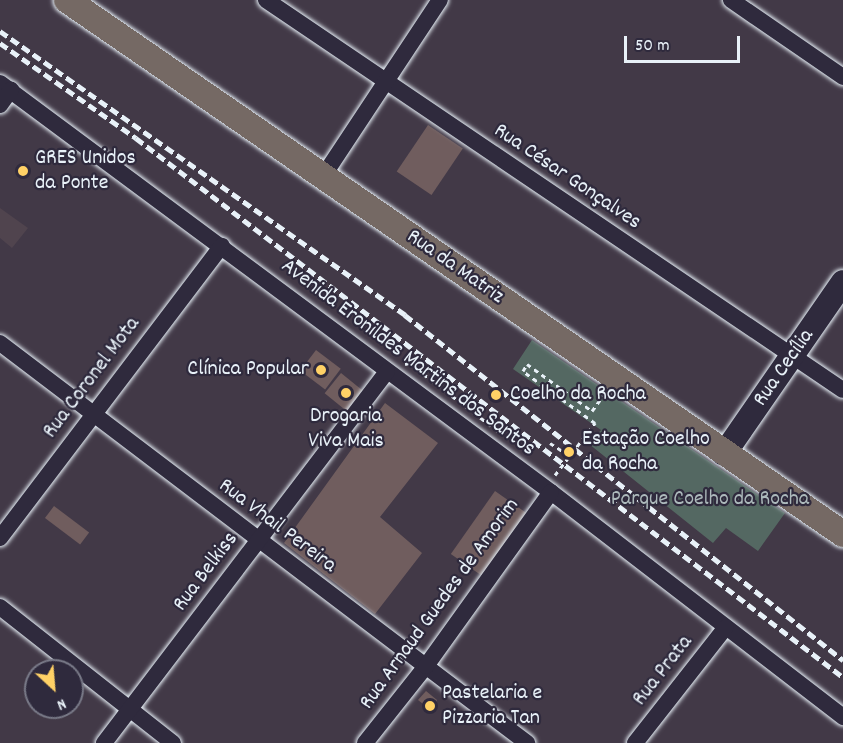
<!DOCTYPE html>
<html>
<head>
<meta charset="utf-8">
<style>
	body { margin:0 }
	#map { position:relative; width:843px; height:743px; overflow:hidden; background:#423947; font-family:Dekko,sans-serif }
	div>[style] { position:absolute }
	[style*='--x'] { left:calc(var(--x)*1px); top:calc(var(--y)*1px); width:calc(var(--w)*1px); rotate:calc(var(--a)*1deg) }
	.built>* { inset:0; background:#50444e }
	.green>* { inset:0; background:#546862 }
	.building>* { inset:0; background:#705d5e; transform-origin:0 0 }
	.path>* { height:3px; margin-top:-1.5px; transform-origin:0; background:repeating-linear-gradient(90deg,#e8f1f8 0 4.5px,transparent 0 9px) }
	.roads { filter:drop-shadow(0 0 2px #e8f1f8) drop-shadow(0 0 2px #e8f1f8) }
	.street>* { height:16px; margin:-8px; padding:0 8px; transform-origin:8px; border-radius:8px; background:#2f2a3d }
	.secondary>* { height:24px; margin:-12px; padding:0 12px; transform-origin:12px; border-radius:12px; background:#2f2a3d }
	.primary>* { height:26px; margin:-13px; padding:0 13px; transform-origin:13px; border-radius:13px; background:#756964 }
	.rail>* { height:4.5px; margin-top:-2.25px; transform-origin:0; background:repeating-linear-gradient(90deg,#e8f1f8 0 9px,transparent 0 13.5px) }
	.path-bridge>* { height:3px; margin-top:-1.5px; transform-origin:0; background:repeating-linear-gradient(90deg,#e8f1f8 0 4.5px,transparent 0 9px) }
	.dots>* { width:16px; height:16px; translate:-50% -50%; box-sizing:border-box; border:3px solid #2f2a3d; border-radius:50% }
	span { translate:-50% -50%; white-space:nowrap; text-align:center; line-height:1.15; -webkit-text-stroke:4.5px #2f2a3d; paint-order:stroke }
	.poi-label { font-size:22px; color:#e8f1f8 }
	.left { translate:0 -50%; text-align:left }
	.right { translate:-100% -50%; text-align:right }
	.street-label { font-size:22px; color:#e8f1f8 }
	.park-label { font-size:22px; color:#adbabc }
	.north { position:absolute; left:24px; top:659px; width:60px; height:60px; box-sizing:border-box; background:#2f2a3d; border:2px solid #797a88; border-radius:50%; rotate:154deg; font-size:16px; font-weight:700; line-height:24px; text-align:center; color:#e8f1f8 }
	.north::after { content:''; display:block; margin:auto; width:21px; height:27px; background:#ffd166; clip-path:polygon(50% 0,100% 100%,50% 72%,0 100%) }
	.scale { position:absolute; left:624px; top:36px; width:116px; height:27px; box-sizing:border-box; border:3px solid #e8f1f8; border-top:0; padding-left:8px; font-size:18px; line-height:21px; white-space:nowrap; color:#e8f1f8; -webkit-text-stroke:4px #2f2a3d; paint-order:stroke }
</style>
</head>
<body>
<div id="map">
	<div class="built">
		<i style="clip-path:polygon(0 208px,28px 228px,12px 248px,0 238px)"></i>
	</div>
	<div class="green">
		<i style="clip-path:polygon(532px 340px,785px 513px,758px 551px,726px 528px,713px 543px,589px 444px,601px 430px,513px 369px)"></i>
	</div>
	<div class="building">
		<i style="left:428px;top:125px;width:42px;height:56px;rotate:34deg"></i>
		<i style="left:316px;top:350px;width:31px;height:26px;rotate:37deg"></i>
		<i style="left:341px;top:373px;width:33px;height:26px;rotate:39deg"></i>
		<i style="clip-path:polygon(385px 403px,438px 443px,380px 517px,422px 553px,375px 614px,284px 543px)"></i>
		<i style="left:495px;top:491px;width:44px;height:77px;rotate:35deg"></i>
		<i style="left:54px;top:506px;width:44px;height:15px;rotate:37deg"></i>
		<i style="clip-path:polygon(426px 691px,437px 700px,432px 711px,418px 700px)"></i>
	</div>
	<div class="path">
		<i style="--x:405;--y:364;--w:4;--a:-14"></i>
		<i style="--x:409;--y:363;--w:112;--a:37.4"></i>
		<i style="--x:595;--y:423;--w:89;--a:-144.2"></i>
		<i style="--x:523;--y:371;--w:8;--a:-60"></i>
		<i style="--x:527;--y:364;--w:80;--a:35.9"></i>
		<i style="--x:592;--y:411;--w:22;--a:-54"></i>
		<i style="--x:550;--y:443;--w:24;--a:33"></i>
	</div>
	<div class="roads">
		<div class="street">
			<i style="--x:266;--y:0;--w:696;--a:34.06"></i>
			<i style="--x:731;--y:0;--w:136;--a:34.5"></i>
			<i style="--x:0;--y:83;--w:686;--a:36.59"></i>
			<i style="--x:551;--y:492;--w:369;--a:37.6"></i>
			<i style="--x:0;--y:105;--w:19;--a:-54"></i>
			<i style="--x:324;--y:175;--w:210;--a:-56.5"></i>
			<i style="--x:0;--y:343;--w:662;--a:37.2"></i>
			<i style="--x:0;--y:538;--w:367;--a:-52.8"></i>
			<i style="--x:0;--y:607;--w:220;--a:38.2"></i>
			<i style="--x:104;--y:743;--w:467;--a:-52.7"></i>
			<i style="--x:365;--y:743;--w:98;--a:-51.6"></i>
			<i style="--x:426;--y:666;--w:214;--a:-54.3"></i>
			<i style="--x:635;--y:743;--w:147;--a:-51.9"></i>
		</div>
		<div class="secondary">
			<i style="--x:724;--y:454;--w:209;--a:-55.3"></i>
		</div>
		<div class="primary">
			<i style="--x:67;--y:0;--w:942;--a:34.53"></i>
		</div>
	</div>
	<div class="rail">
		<i style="--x:0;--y:31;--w:495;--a:35"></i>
		<i style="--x:405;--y:315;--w:558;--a:38.23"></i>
		<i style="--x:0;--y:43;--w:166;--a:34.9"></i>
		<i style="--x:136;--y:138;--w:889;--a:37.32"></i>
	</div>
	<div class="path-bridge">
		<i style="--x:555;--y:475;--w:66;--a:-52.4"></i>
	</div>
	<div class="dots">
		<i style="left:23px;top:171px;background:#ffd166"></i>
		<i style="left:321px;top:370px;background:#ffd166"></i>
		<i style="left:346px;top:393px;background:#ffd166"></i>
		<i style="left:496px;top:395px;background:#ffd166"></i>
		<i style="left:569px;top:452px;background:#ffd166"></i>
		<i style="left:430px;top:706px;background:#ffd166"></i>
	</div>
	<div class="poi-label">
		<span class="left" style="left:35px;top:171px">GRES Unidos<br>da Ponte</span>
		<span class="right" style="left:309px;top:370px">Clínica Popular</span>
		<span class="left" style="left:510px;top:395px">Coelho da Rocha</span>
		<span style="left:346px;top:429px">Drogaria<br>Viva Mais</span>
		<span class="left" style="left:582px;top:452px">Estação Coelho<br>da Rocha</span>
		<span class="left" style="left:442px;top:706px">Pastelaria e<br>Pizzaria Tan</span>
	</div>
	<div class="street-label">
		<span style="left:567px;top:177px;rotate:34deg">Rua César Gonçalves</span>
		<span style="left:455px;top:267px;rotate:35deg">Rua da Matriz</span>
		<span style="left:408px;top:358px;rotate:37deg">Avenida Eronildes Martins dos Santos</span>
		<span style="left:784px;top:368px;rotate:-55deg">Rua Cecília</span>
		<span style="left:92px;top:378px;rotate:-53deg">Rua Coronel Mota</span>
		<span style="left:277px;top:526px;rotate:37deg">Rua Vhail Pereira</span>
		<span style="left:206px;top:572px;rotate:-53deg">Rua Belkiss</span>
		<span style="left:440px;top:604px;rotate:-54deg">Rua Arnaud Guedes de Amorim</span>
		<span style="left:663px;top:671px;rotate:-52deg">Rua Prata</span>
	</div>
	<div class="park-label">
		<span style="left:710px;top:500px">Parque Coelho da Rocha</span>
	</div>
	<div class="north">N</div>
	<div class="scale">50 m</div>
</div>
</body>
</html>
